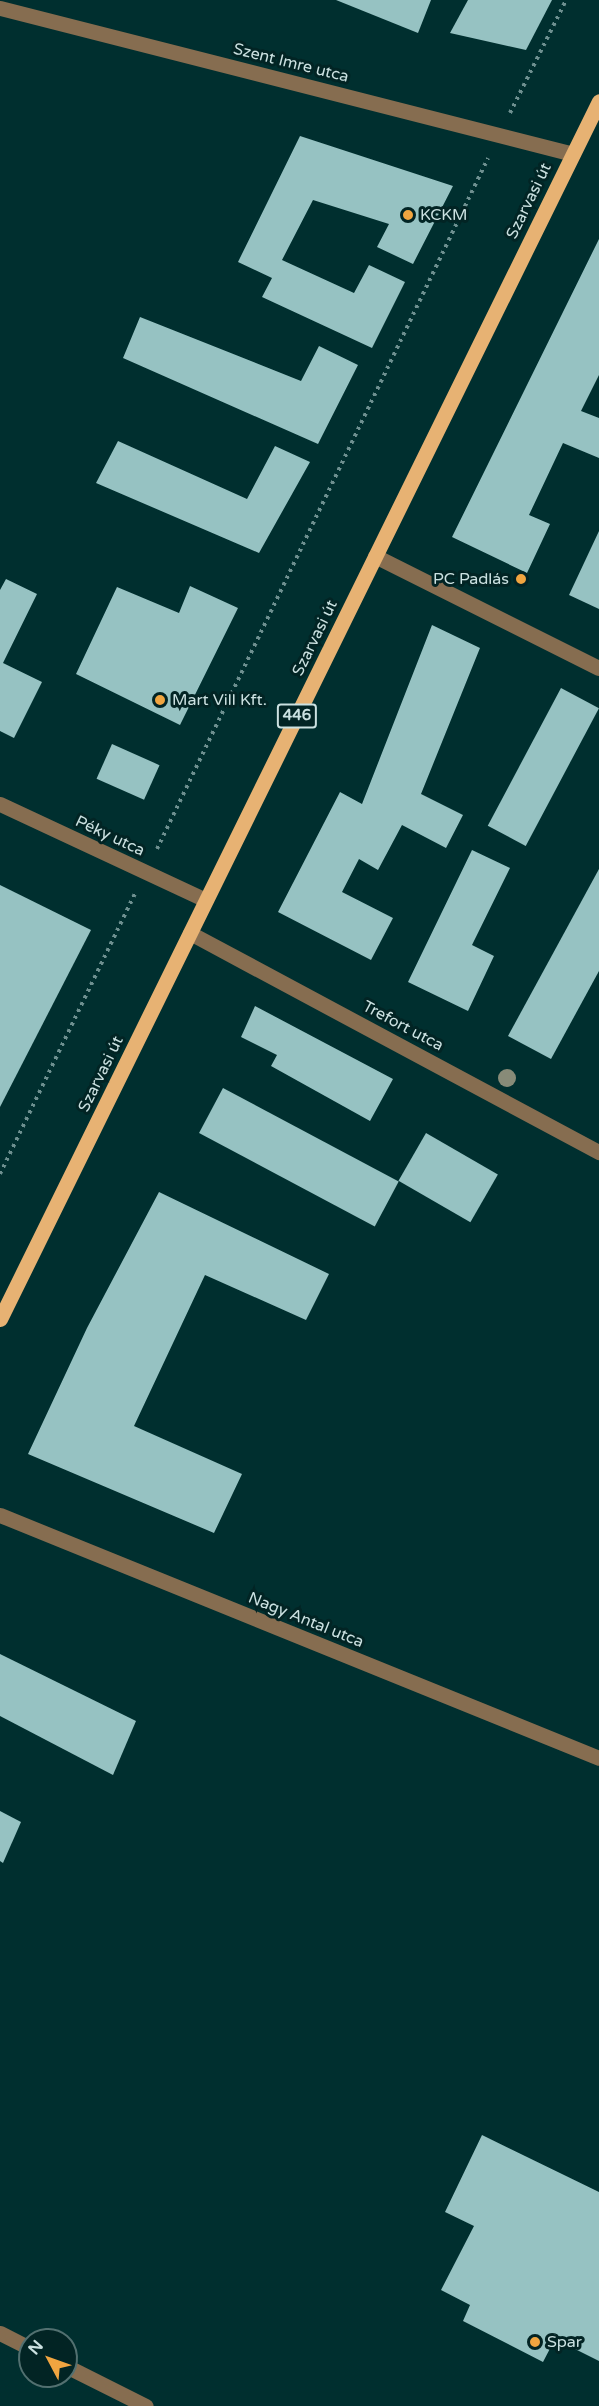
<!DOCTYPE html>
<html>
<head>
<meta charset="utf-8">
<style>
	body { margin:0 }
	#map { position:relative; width:599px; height:2406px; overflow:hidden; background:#002f2f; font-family:"Varela Round",sans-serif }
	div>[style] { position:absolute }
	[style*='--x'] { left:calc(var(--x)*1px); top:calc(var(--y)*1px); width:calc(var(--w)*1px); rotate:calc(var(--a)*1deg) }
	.building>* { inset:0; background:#96c2c2; transform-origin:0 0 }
	.path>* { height:4px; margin-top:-2px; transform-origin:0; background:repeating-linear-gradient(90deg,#6e9090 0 3px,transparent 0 7.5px) }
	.minor>* { height:15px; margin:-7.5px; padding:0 7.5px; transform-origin:7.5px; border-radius:7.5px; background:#866d50 }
	.major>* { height:15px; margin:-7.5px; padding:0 7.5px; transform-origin:7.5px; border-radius:7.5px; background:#e7b273 }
	.trees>* { width:18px; height:18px; margin:-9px; border-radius:50%; background:#888b78 }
	.dots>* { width:16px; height:16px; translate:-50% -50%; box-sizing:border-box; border:3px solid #022424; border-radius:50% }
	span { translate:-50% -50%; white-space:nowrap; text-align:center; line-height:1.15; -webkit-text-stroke:6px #022424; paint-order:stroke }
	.shield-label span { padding:2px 4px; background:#022424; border:2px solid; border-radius:4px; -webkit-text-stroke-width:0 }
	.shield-label { font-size:15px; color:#cbe1e1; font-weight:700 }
	.street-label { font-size:16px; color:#cbe1e1 }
	.poi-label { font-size:16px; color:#cbe1e1 }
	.left { translate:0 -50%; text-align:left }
	.right { translate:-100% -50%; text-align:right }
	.north { position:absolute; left:18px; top:2328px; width:60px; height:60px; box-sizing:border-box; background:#022424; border:2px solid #527070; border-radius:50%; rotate:311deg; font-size:16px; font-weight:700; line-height:24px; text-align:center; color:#cbe1e1 }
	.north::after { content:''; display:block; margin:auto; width:21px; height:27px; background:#f1a540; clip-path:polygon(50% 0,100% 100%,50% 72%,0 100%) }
</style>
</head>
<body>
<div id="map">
	<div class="building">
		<i style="clip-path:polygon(336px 0,431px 0,418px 33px)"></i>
		<i style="clip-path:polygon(468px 0,552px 0,526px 50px,450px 33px)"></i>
		<i style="clip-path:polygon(300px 136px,453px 186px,413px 264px,377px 247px,389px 224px,313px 200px,282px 260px,354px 293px,369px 265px,405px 282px,372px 348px,262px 297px,272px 278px,238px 262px)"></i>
		<i style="clip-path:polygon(599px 239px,599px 375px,581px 411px,599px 418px,599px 458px,563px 443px,529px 515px,550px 524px,527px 573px,452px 537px)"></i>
		<i style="clip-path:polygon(140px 317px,301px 381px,319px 346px,358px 365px,318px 444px,123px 358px)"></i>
		<i style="clip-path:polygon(118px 441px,247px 499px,275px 446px,310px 462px,259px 553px,96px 483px)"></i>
		<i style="clip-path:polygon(599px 531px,599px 609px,569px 595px)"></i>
		<i style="clip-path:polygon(6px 579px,37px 594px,3px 663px,42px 682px,14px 738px,0 731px,0 590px)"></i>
		<i style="clip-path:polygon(190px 586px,238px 608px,180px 725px,76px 674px,117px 587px,179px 613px)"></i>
		<i style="clip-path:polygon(432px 625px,480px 648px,421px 794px,463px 815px,446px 848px,402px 825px,378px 870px,359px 859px,342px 892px,393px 918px,371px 960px,278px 912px,340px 792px,362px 804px)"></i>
		<i style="left:561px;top:688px;width:43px;height:156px;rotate:28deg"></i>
		<i style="left:112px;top:744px;width:52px;height:38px;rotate:24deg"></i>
		<i style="clip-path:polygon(472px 850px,510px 868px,472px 945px,494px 956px,468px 1011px,408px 982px)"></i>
		<i style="clip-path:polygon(599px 869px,599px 971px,551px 1059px,508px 1036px)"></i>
		<i style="clip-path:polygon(0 885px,91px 930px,0 1107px)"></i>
		<i style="clip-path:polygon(255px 1006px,393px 1079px,370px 1121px,271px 1066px,277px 1055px,241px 1037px)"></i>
		<i style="left:223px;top:1088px;width:199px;height:51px;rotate:28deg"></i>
		<i style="left:426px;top:1133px;width:83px;height:55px;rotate:30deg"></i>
		<i style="clip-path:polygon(159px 1192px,329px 1274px,306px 1320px,205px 1275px,134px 1426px,242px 1474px,214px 1533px,28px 1454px,87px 1328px)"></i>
		<i style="clip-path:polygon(0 1654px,136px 1721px,113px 1775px,0 1716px)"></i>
		<i style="clip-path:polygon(0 1811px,21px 1822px,3px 1863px,0 1861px)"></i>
		<i style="clip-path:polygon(482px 2135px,599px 2192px,599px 2361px,555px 2339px,543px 2362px,463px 2321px,470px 2305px,441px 2290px,474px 2226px,445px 2212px)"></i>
	</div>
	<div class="path">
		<i style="--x:510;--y:113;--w:126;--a:-63.6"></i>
		<i style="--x:157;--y:849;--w:766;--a:-64.4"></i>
		<i style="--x:0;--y:1174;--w:312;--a:-64.3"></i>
	</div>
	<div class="minor">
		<i style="--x:0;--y:8;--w:591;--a:14.29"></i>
		<i style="--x:375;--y:556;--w:250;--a:26.6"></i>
		<i style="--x:0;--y:804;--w:227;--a:25"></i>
		<i style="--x:190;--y:933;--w:464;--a:28.2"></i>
		<i style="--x:0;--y:1515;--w:646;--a:22.08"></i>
		<i style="--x:0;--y:2333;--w:34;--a:27"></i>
		<i style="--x:66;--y:2366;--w:89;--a:26.6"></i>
	</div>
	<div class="major">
		<i style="--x:0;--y:1319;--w:1357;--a:-63.81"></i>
	</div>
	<div class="trees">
		<i style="left:507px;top:1078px"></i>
	</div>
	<div class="dots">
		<i style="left:408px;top:215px;background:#f1a540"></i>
		<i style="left:521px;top:579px;background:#f1a540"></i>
		<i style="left:160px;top:700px;background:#f1a540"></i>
		<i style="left:535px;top:2342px;background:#f1a540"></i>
	</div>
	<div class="shield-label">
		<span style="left:297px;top:716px">446</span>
	</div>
	<div class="street-label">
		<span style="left:291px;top:63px;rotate:14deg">Szent Imre utca</span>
		<span style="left:529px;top:201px;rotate:-64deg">Szarvasi út</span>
		<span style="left:315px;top:638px;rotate:-64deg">Szarvasi út</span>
		<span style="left:110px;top:836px;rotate:25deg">Péky utca</span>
		<span style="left:403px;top:1026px;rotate:28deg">Trefort utca</span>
		<span style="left:101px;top:1074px;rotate:-64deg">Szarvasi út</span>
		<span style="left:306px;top:1620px;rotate:22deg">Nagy Antal utca</span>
	</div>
	<div class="poi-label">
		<span class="left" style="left:420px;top:215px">KCKM</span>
		<span class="right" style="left:509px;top:579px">PC Padlás</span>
		<span class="left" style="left:172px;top:700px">Mart Vill Kft.</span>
		<span class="left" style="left:547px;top:2342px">Spar</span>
	</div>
	<div class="north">N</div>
</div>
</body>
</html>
